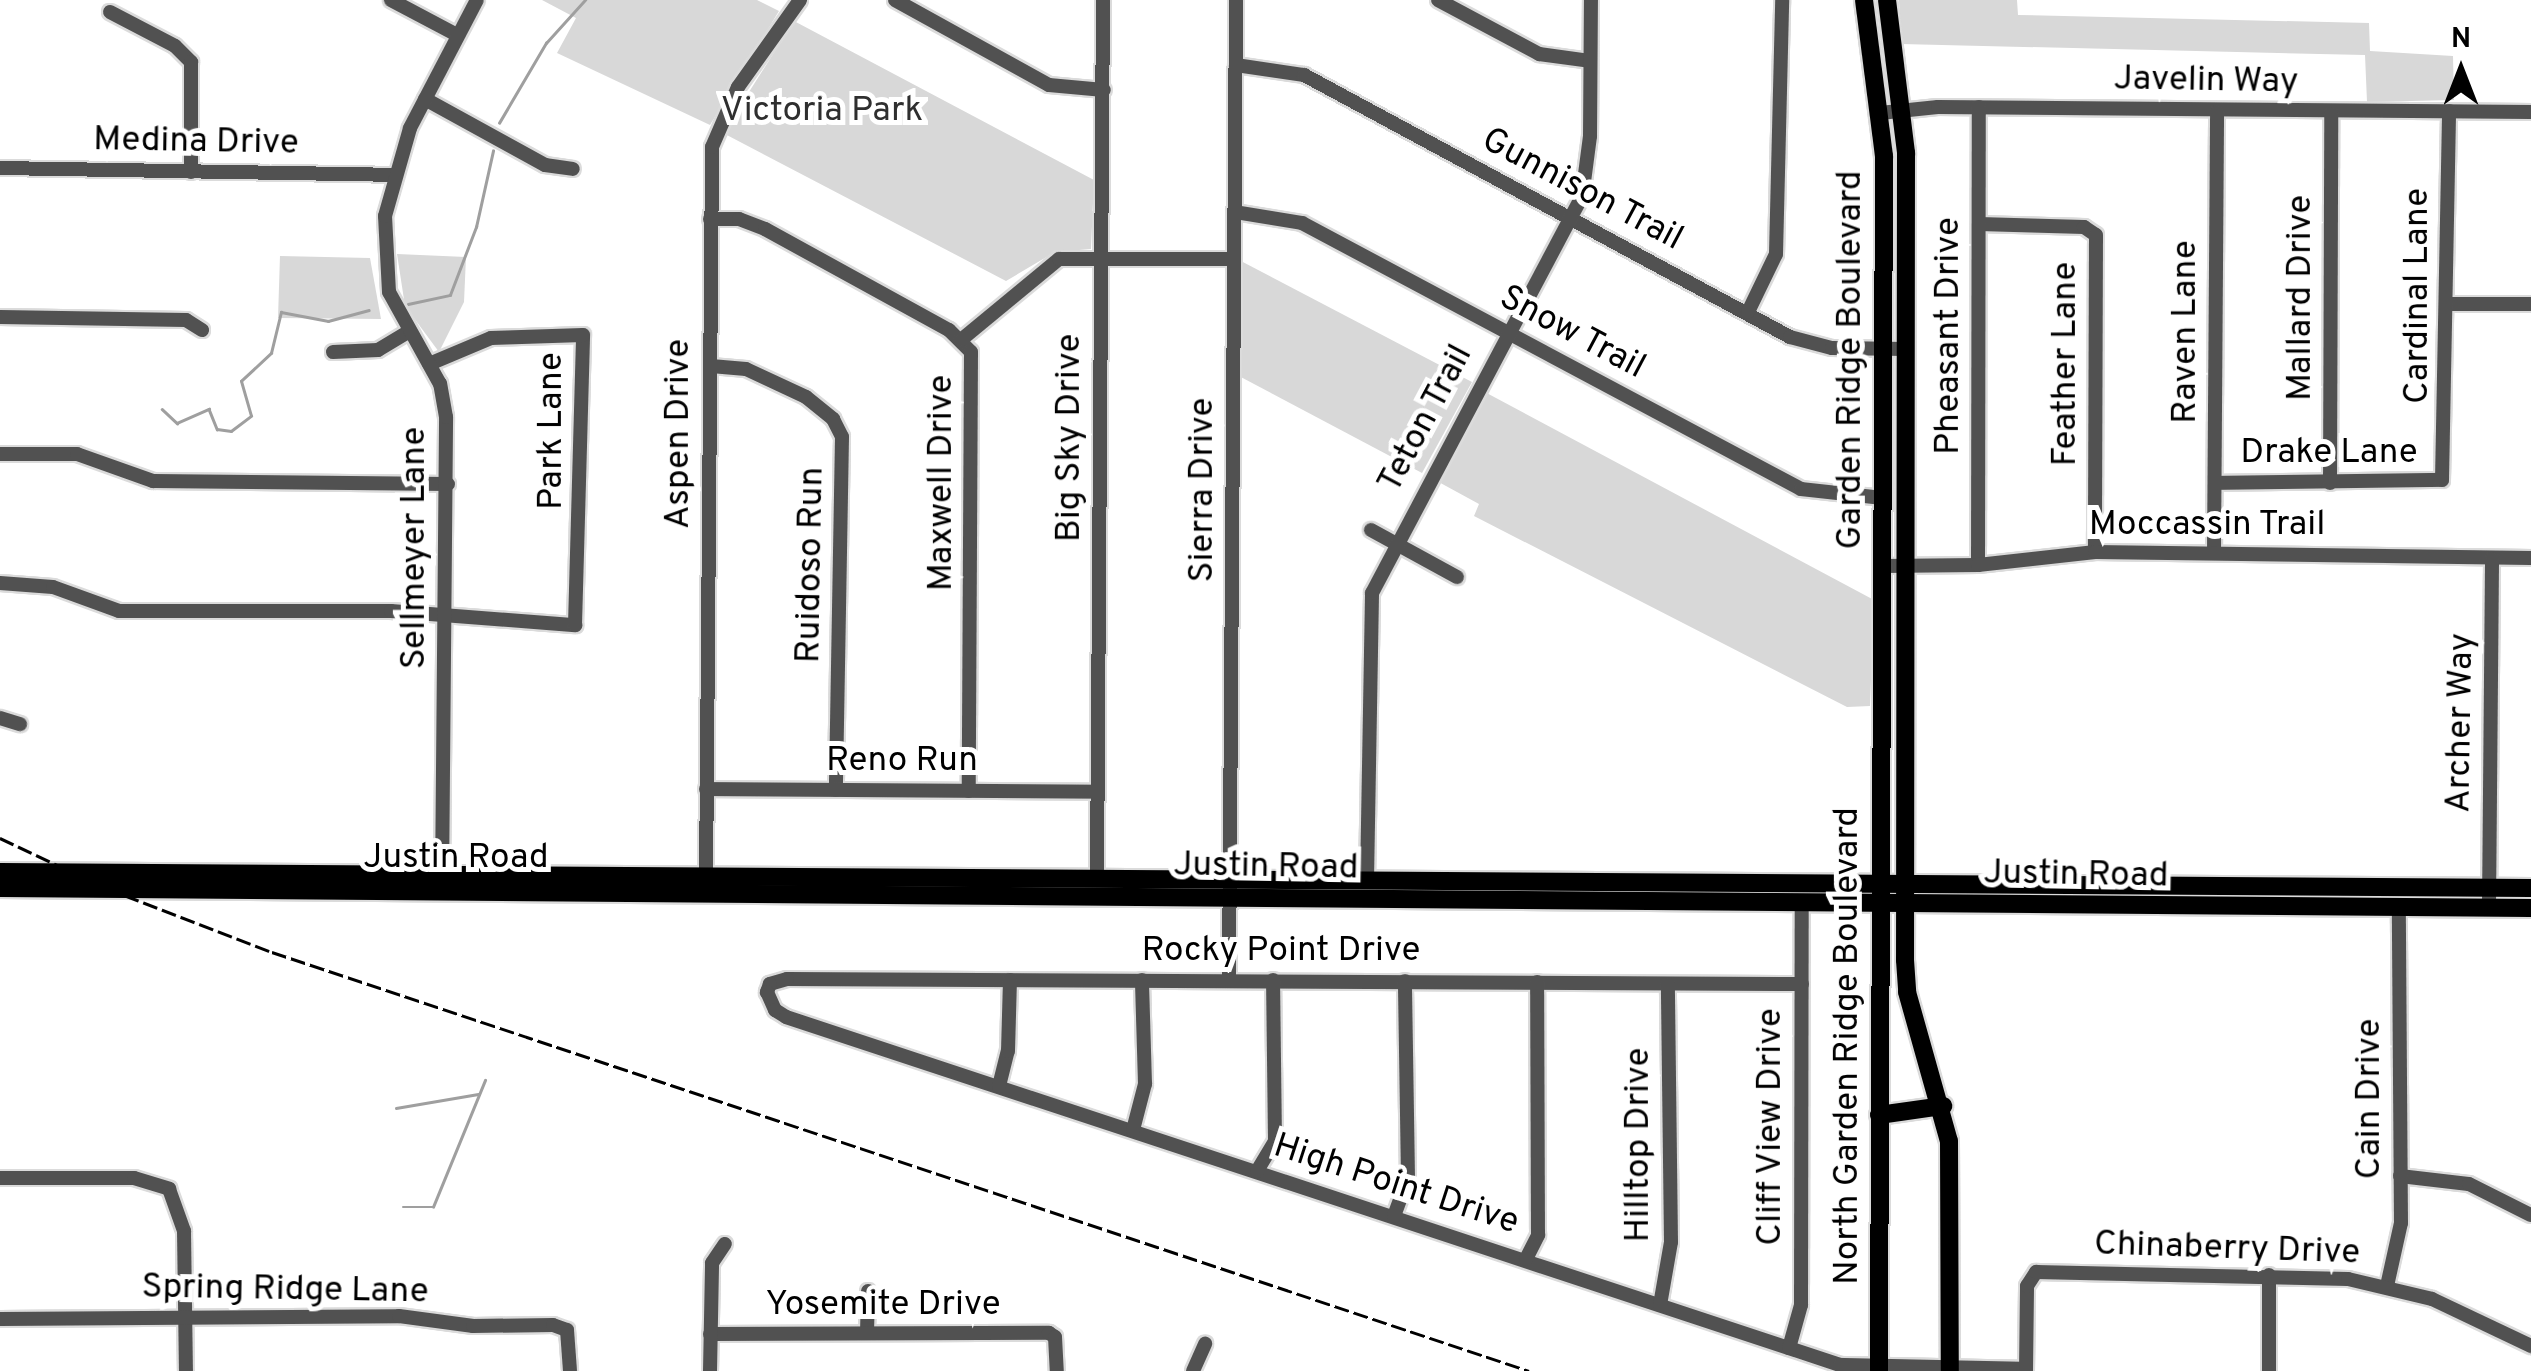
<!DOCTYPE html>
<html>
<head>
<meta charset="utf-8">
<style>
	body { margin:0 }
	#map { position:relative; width:2531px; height:1371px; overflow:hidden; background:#fff; font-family:Overpass,sans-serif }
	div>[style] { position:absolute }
	.green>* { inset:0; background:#d8d8d8 }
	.stream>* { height:2.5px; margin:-1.25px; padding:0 1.25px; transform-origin:1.25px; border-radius:1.25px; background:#9f9f9f }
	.roads { filter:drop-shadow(2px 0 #dbdbdb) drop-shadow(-2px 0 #dbdbdb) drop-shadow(0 2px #dbdbdb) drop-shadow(0 -2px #dbdbdb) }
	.minor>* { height:14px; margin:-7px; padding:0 7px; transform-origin:7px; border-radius:7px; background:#515151 }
	.major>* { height:18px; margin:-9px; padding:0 9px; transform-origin:9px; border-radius:9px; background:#000 }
	.rail>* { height:2.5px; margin-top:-1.25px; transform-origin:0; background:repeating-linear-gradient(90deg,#000 0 15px,transparent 0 20px) }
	span { translate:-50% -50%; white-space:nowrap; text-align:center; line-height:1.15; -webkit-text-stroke:10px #fff; paint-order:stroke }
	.street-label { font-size:35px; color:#000 }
	.park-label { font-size:35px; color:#2f2f2f }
	.north { position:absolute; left:2411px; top:20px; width:100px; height:100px; -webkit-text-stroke:8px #fff; paint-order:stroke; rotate:0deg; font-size:28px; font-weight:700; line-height:40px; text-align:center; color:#000 }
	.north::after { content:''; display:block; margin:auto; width:35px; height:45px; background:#000; clip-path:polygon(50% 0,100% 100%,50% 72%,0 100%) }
</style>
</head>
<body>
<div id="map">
	<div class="green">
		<div style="clip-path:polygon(542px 0,757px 0,779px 11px,710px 125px,557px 53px,576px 18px)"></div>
		<div style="clip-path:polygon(1899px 0,2017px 0,2018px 15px,2369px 23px,2370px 51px,2453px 56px,2454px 100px,2367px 102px,2365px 55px,1901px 44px)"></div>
		<div style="clip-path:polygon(794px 21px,1094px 180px,1091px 249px,1055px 252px,1006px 281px,723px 133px)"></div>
		<div style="clip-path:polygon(397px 254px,466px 257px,464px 302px,439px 352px,405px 306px)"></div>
		<div style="clip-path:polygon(280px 256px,370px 258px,381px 319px,278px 318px)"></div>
		<div style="clip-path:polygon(1239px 260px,1472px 382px,1422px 473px,1237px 375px)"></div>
		<div style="clip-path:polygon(1481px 390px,1874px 600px,1870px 706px,1847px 707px,1474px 516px,1479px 504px,1435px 480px)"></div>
	</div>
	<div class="stream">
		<div style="left:499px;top:123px;width:93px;rotate:-59.6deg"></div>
		<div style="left:546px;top:43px;width:58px;rotate:-47.8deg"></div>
		<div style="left:408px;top:304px;width:43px;rotate:-12.1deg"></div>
		<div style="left:450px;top:295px;width:73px;rotate:-69.1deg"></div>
		<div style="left:476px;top:227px;width:78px;rotate:-77.4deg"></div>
		<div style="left:162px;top:409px;width:21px;rotate:43deg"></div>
		<div style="left:177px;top:423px;width:35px;rotate:-24deg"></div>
		<div style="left:209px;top:409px;width:22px;rotate:68deg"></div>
		<div style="left:217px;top:429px;width:14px;rotate:8deg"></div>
		<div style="left:231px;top:431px;width:25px;rotate:-37deg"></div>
		<div style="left:251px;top:416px;width:36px;rotate:-106deg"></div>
		<div style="left:241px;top:381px;width:41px;rotate:-43deg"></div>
		<div style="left:271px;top:353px;width:42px;rotate:-76.3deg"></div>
		<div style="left:281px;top:312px;width:48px;rotate:10.8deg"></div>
		<div style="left:328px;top:321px;width:42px;rotate:-15deg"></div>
		<div style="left:396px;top:1108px;width:83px;rotate:-9.7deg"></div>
		<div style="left:403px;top:1207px;width:30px"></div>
		<div style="left:433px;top:1207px;width:137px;rotate:-67.7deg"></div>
	</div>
	<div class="roads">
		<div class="minor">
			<div style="left:391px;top:0;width:75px;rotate:27.9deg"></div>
			<div style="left:895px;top:0;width:176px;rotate:28.9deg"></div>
			<div style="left:1049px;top:85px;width:55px;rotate:5.2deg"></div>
			<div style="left:1438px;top:0;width:115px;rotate:28.1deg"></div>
			<div style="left:1539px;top:54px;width:51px;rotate:7.8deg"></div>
			<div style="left:110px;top:12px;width:73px;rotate:27.6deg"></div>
			<div style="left:175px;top:46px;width:23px;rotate:45deg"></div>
			<div style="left:191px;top:62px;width:110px;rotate:90deg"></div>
			<div style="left:1236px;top:65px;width:69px;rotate:8.4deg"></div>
			<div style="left:1304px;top:75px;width:552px;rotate:28.33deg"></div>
			<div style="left:1790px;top:337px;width:43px;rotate:14.7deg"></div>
			<div style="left:1832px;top:348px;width:74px;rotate:0.8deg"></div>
			<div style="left:425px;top:99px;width:137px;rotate:28.8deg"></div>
			<div style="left:545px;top:165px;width:28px;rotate:8deg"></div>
			<div style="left:1880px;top:113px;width:58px;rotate:-5.9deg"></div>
			<div style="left:1938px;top:107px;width:593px;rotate:0.48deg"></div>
			<div style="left:0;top:168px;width:392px;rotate:1deg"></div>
			<div style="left:1235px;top:212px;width:68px;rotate:9.3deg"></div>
			<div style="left:1302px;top:223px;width:565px;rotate:28.06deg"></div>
			<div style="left:1801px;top:489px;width:82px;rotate:6.3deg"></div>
			<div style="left:710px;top:219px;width:29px"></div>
			<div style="left:739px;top:219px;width:28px;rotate:21deg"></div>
			<div style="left:765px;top:229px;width:210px;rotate:28.8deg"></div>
			<div style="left:949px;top:330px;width:31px;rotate:45deg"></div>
			<div style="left:971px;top:352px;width:439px;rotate:90.3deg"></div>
			<div style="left:1979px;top:224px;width:105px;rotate:1.6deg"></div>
			<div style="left:2084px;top:227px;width:14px;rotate:34deg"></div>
			<div style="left:2096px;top:235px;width:317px;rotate:90.2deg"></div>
			<div style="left:2448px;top:304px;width:83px"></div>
			<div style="left:1748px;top:312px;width:64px;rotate:-64.2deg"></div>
			<div style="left:1776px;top:254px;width:254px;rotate:-88.6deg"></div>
			<div style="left:0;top:317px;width:186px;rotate:0.9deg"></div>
			<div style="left:186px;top:320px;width:19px;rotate:32deg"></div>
			<div style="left:961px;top:340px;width:127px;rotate:-39.6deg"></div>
			<div style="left:1059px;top:259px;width:175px"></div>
			<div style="left:333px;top:352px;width:45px;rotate:-2.5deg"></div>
			<div style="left:378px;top:350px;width:33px;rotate:-31deg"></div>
			<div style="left:711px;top:366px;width:35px;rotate:5deg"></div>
			<div style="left:746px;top:369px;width:66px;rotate:25deg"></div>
			<div style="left:806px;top:397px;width:35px;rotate:39deg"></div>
			<div style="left:833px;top:419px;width:20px;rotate:63deg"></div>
			<div style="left:842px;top:437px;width:353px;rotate:91deg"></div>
			<div style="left:0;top:454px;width:77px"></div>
			<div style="left:77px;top:454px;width:81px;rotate:19.6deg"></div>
			<div style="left:153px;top:481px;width:295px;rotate:0.6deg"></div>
			<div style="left:2215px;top:483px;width:227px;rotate:-0.8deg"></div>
			<div style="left:2442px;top:480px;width:369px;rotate:-88.9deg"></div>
			<div style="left:2330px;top:483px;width:369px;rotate:-89.8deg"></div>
			<div style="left:1371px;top:530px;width:98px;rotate:28.7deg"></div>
			<div style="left:2214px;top:553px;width:441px;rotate:-89.6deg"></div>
			<div style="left:1978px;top:565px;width:458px;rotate:-89.9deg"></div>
			<div style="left:1883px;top:566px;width:95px;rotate:-0.6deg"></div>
			<div style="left:1978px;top:565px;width:118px;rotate:-6.3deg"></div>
			<div style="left:2095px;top:552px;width:436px;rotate:0.8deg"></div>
			<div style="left:0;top:583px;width:53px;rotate:4.3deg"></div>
			<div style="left:53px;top:587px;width:70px;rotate:20deg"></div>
			<div style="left:119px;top:611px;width:272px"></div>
			<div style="left:391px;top:611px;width:185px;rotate:4.4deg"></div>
			<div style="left:575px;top:625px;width:290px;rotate:-88.4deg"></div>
			<div style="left:583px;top:335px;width:92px;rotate:178.1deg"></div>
			<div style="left:491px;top:338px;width:67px;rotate:157.2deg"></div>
			<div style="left:0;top:718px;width:21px;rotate:17deg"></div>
			<div style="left:706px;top:789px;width:391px;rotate:0.4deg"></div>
			<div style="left:1097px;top:877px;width:877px;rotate:-89.61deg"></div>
			<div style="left:1367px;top:881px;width:288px;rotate:-89deg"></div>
			<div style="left:1372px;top:593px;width:448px;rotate:-62.1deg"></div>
			<div style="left:1582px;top:197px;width:62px;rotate:-82.5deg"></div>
			<div style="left:1590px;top:136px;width:136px;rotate:-89.6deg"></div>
			<div style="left:442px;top:884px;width:467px;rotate:-89.5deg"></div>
			<div style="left:446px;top:417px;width:34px;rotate:-100deg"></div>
			<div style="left:440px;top:384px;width:105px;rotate:-119deg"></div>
			<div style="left:389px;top:292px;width:76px;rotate:-93deg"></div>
			<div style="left:385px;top:216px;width:91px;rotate:-74.1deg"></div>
			<div style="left:410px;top:128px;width:144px;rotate:-62.4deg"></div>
			<div style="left:706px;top:884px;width:737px;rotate:-89.53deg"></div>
			<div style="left:712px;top:147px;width:65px;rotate:-66.6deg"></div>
			<div style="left:738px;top:87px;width:107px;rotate:-54.5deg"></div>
			<div style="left:2489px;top:907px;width:348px;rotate:-89.5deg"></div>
			<div style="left:1229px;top:980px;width:980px;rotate:-89.59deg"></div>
			<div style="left:1802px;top:984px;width:1015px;rotate:-179.72deg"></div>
			<div style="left:787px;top:979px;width:18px;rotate:164deg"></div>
			<div style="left:770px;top:984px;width:9px;rotate:111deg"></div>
			<div style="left:767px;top:992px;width:20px;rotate:66deg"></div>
			<div style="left:775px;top:1010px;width:13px;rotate:32deg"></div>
			<div style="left:786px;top:1017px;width:1110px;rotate:18.27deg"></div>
			<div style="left:1840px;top:1365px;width:186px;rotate:1.2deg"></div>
			<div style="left:999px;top:1086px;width:36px;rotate:-76deg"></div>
			<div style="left:1008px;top:1051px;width:71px;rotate:-88.4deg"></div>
			<div style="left:1133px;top:1130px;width:48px;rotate:-75.4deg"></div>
			<div style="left:1145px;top:1084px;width:104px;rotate:-91.7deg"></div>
			<div style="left:1257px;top:1171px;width:35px;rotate:-59deg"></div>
			<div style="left:1275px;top:1141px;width:161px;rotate:-90.7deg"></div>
			<div style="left:2400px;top:1176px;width:69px;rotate:6.6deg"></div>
			<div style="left:2469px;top:1184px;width:69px;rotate:26.6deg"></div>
			<div style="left:0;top:1178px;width:134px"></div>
			<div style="left:134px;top:1178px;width:37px;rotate:17deg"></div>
			<div style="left:169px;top:1189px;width:45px;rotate:70.3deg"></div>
			<div style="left:184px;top:1231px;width:140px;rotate:89.2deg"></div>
			<div style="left:1394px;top:1216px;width:40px;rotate:-69.8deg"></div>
			<div style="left:1408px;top:1178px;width:197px;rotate:-90.9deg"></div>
			<div style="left:1526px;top:1259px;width:27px;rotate:-63deg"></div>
			<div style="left:1538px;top:1235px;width:253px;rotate:-90.2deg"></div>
			<div style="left:2269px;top:1275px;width:96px;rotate:90deg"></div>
			<div style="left:2387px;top:1286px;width:65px;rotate:-77.5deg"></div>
			<div style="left:2401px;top:1223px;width:314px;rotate:-90.4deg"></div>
			<div style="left:1660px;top:1305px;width:64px;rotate:-80.1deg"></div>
			<div style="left:1671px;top:1242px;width:258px;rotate:-90.7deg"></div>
			<div style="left:0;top:1319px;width:399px;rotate:-0.4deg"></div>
			<div style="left:399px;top:1316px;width:75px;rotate:7.7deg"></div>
			<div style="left:473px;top:1326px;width:80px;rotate:-0.7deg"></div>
			<div style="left:553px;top:1325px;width:15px;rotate:20deg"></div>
			<div style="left:567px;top:1330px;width:41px;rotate:85.8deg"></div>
			<div style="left:867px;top:1333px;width:42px;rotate:-88.6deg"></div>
			<div style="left:710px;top:1334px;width:339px;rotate:-0.2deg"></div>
			<div style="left:1049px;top:1333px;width:7px;rotate:34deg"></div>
			<div style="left:1055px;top:1337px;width:34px;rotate:87deg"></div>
			<div style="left:1789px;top:1348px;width:45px;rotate:-74.4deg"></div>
			<div style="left:1801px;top:1305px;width:401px;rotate:-89.9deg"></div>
			<div style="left:710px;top:1371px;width:108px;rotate:-88.9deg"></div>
			<div style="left:712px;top:1263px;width:23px;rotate:-56deg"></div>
			<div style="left:1193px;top:1371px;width:30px;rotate:-66deg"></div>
			<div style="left:2026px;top:1371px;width:85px;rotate:-89.3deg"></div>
			<div style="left:2027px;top:1286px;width:17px;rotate:-57deg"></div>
			<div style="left:2036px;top:1272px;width:312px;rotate:1.3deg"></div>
			<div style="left:2348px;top:1279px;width:86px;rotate:13.4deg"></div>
			<div style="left:2432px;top:1299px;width:110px;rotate:25.4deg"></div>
		</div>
		<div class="major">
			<div style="left:1864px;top:0;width:157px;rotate:82.7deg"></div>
			<div style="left:1884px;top:156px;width:1215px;rotate:90.24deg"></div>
			<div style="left:1887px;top:0;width:154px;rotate:82.9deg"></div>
			<div style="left:1906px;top:153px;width:807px;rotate:90.07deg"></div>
			<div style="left:1905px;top:960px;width:32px;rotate:86deg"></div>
			<div style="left:1907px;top:992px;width:155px;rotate:74.3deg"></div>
			<div style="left:1949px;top:1141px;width:230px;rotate:89.8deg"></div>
			<div style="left:0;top:872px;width:2531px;rotate:0.36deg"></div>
			<div style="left:0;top:888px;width:2531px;rotate:0.45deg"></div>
			<div style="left:1879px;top:1115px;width:65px;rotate:-8deg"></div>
		</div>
	</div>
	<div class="rail">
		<div style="left:0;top:838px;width:117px;rotate:25.3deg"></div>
		<div style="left:106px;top:888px;width:178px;rotate:21.1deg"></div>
		<div style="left:272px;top:952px;width:1325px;rotate:18.43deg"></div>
	</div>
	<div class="street-label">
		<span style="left:2206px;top:81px;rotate:1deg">Javelin Way</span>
		<span style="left:196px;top:142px;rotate:1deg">Medina Drive</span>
		<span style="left:1582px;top:190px;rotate:28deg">Gunnison Trail</span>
		<span style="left:2418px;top:296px;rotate:-90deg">Cardinal Lane</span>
		<span style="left:2301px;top:298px;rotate:-90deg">Mallard Drive</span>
		<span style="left:2186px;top:332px;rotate:-90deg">Raven Lane</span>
		<span style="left:1572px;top:333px;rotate:28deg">Snow Trail</span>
		<span style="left:1949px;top:336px;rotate:-90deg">Pheasant Drive</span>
		<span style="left:1851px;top:360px;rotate:-90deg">Garden Ridge Boulevard</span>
		<span style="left:2066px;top:364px;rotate:-90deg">Feather Lane</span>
		<span style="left:1426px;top:419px;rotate:-62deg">Teton Trail</span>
		<span style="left:552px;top:431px;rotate:-90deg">Park Lane</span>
		<span style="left:679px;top:434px;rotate:-90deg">Aspen Drive</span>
		<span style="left:1070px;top:438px;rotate:-90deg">Big Sky Drive</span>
		<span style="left:2329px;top:453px">Drake Lane</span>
		<span style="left:942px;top:483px;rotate:-90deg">Maxwell Drive</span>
		<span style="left:1203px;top:490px;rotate:-90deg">Sierra Drive</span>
		<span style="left:2207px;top:525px">Moccassin Trail</span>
		<span style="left:415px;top:548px;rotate:-90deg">Sellmeyer Lane</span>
		<span style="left:811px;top:565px;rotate:-89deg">Ruidoso Run</span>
		<span style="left:2461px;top:723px;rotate:-89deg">Archer Way</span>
		<span style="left:902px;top:761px">Reno Run</span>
		<span style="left:456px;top:858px">Justin Road</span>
		<span style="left:1266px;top:867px;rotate:1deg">Justin Road</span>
		<span style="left:2076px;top:875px;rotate:1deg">Justin Road</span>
		<span style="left:1281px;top:951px">Rocky Point Drive</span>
		<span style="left:1848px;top:1046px;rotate:-90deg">North Garden Ridge Boulevard</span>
		<span style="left:2370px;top:1099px;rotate:-90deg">Cain Drive</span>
		<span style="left:1771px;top:1127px;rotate:-90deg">Cliff View Drive</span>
		<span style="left:1639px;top:1145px;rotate:-90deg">Hilltop Drive</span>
		<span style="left:1396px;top:1185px;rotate:18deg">High Point Drive</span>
		<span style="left:2227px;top:1249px;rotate:2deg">Chinaberry Drive</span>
		<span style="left:285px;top:1290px;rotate:1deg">Spring Ridge Lane</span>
		<span style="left:883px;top:1305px">Yosemite Drive</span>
	</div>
	<div class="park-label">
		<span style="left:822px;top:111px">Victoria Park</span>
	</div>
	<div class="north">N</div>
</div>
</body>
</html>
